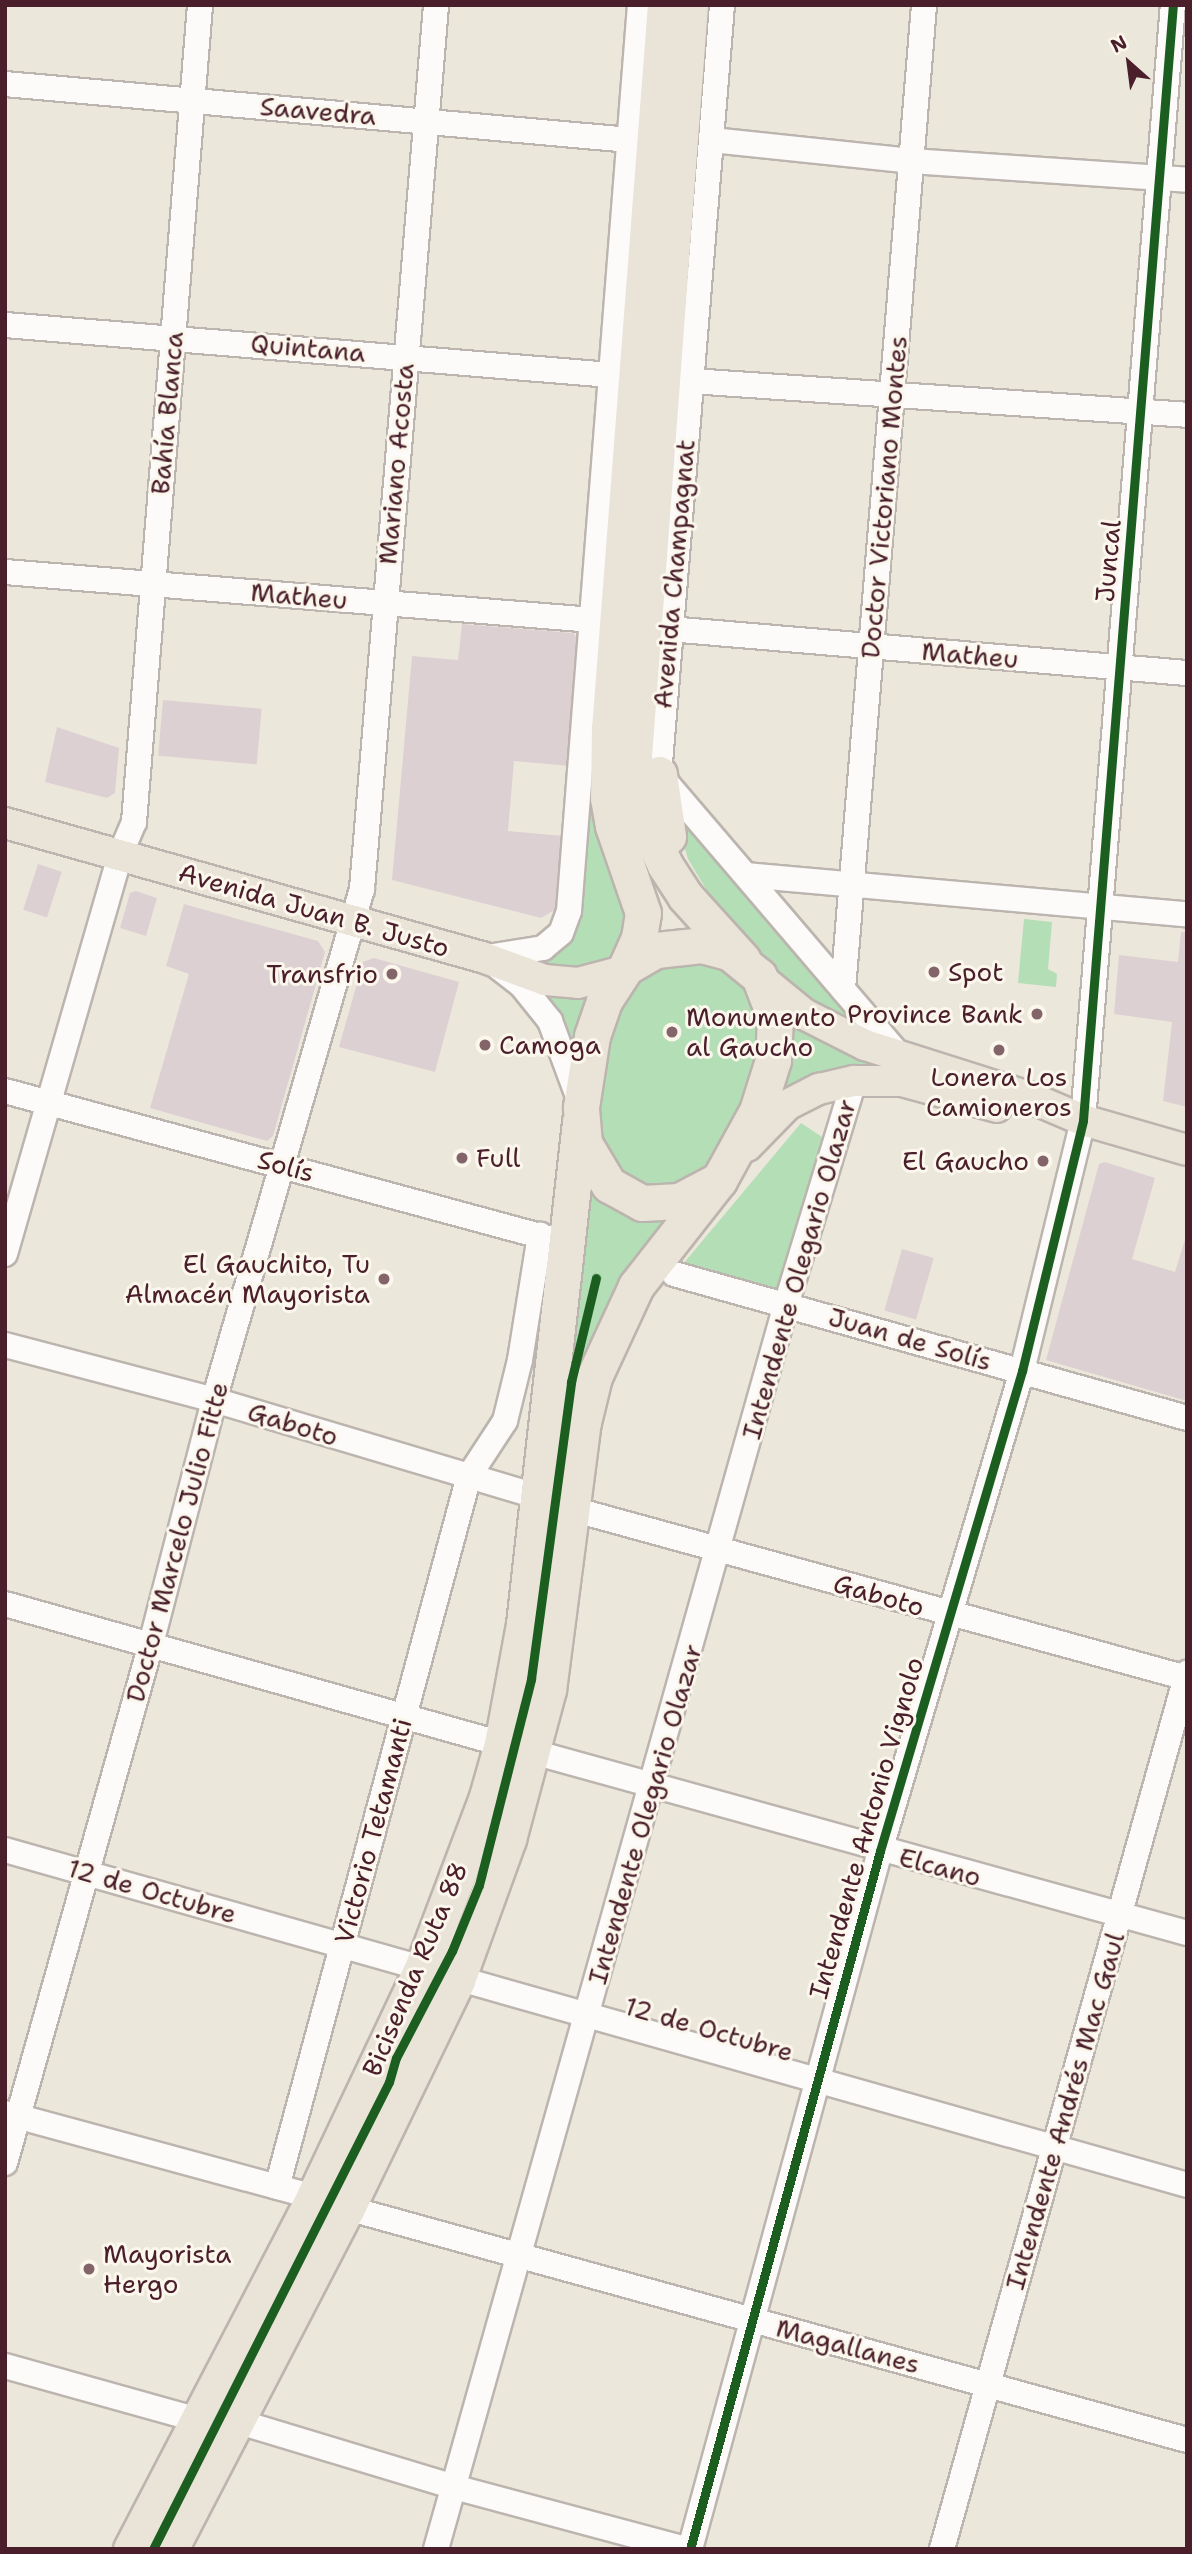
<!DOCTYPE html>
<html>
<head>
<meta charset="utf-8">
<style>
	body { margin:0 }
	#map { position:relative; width:1192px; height:2554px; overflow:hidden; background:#ece7db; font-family:"Shantell Sans",sans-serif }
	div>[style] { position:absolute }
	.industrial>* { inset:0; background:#ddd0d2; transform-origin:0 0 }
	.green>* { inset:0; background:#b3deb6 }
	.roads { filter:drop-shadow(2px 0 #bcb4ae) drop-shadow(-2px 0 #bcb4ae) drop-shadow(0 2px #bcb4ae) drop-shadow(0 -2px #bcb4ae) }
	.minor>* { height:24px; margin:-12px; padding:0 12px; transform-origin:12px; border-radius:12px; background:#fcfbfa }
	.major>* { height:30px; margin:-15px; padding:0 15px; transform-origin:15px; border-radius:15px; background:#eae3d7 }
	.highway>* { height:35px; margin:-17.5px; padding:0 17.5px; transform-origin:17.5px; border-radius:17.5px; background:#eae3d7 }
	.cycleway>* { height:9px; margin:-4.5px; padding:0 4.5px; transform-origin:4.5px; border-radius:4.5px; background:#1b5e20 }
	.dots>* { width:19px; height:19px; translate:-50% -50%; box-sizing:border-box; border:4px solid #fbf7ec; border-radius:50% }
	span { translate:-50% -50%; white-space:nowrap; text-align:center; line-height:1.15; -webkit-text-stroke:6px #fbf7ec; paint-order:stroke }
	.street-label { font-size:26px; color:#4a1f2b }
	.poi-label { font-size:26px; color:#4a1f2b }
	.left { translate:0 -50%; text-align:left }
	.right { translate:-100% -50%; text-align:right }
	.frame { position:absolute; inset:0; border:7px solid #4a1f2b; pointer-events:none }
	.north { position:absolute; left:1094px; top:28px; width:70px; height:70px; -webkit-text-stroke:5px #fbf7ec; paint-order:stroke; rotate:332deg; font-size:19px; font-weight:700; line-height:28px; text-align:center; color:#4a1f2b }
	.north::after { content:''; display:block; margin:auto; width:24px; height:32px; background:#4a1f2b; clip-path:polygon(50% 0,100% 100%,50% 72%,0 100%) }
</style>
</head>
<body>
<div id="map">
	<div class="industrial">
		<div style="clip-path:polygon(462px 624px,573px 633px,580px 642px,569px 766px,514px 761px,508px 831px,563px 836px,556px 909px,541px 918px,392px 880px,412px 656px,458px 660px)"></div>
		<div style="left:163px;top:700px;width:99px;height:56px;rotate:5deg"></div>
		<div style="clip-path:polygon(57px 727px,119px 748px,115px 793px,107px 798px,45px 782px)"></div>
		<div style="left:38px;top:864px;width:25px;height:48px;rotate:18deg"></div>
		<div style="clip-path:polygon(136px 891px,157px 898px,146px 936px,120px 928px,130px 893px)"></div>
		<div style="clip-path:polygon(184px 904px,318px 941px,325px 952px,273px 1136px,267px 1141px,150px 1108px,189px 974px,166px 966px)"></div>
		<div style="clip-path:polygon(1181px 932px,1187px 932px,1187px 1107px,1163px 1101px,1172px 1022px,1114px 1014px,1119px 955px,1178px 962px)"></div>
		<div style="clip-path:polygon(374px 958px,459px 982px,435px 1072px,339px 1047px,363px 962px)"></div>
		<div style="clip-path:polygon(1105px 1162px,1155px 1178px,1132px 1259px,1175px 1272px,1187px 1233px,1187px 1401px,1046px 1360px,1099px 1164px)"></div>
		<div style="left:902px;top:1249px;width:33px;height:64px;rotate:16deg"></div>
	</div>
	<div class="green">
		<div style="clip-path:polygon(589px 760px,634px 902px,617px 957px,589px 972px,528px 962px,547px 957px)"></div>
		<div style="clip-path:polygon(671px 801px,860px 1026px,798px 995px,721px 914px,688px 859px)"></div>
		<div style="clip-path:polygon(1024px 919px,1052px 922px,1048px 969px,1057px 974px,1056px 987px,1018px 983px)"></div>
		<div style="clip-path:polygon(673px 956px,722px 965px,755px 996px,766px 1052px,709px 1171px,647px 1195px,603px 1156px,595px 1098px,620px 988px)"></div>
		<div style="clip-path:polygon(538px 991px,591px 992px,578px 1070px)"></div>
		<div style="clip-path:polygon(790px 1022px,831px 1046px,897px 1067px,781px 1093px)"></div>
		<div style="clip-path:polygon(801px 1123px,822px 1137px,779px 1289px,683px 1264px)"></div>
		<div style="clip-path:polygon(580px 1170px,673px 1215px,629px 1283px,544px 1672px,451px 1953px,447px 1948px,468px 1890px)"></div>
	</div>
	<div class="roads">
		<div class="minor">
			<div style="left:722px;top:5px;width:772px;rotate:94.68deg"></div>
			<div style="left:659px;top:774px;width:370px;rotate:49.5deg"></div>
			<div style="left:5px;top:84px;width:628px;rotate:5.12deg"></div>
			<div style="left:712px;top:140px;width:200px;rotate:6deg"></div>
			<div style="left:911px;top:161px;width:277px;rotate:3.9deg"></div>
			<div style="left:5px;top:325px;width:608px;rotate:4.72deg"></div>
			<div style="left:691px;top:381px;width:497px;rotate:3.9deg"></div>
			<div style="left:5px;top:572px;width:589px;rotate:4.67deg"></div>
			<div style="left:669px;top:629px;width:520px;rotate:4.86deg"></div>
			<div style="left:746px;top:875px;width:443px;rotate:5.1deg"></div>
			<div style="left:487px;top:957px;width:57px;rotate:-9.1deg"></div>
			<div style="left:543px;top:948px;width:23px;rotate:-40deg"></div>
			<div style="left:561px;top:933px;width:23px;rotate:-70deg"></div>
			<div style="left:569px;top:911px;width:909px;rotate:-85.52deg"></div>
			<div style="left:498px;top:967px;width:31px;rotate:38deg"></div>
			<div style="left:522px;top:986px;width:45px;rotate:51.3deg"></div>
			<div style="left:550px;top:1021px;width:83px;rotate:69.6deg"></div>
			<div style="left:843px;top:989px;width:987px;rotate:-85.29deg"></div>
			<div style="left:5px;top:1091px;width:570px;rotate:15.16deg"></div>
			<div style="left:5px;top:1254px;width:415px;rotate:-73.9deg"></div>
			<div style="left:120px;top:855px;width:36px;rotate:-67deg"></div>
			<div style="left:134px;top:822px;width:820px;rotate:-85.38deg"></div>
			<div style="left:674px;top:1274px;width:533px;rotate:15.68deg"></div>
			<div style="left:5px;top:1345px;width:216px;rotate:14.7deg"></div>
			<div style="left:214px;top:1400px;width:339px;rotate:16.6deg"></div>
			<div style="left:572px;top:1509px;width:638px;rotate:15.37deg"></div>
			<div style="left:5px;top:1604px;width:516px;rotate:15.73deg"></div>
			<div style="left:533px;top:1752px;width:679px;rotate:15.47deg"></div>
			<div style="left:5px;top:1850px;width:1229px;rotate:15.82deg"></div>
			<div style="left:5px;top:2113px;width:320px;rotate:15.2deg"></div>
			<div style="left:5px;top:2163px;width:539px;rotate:-74.29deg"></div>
			<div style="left:151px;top:1644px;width:252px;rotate:-75.5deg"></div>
			<div style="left:214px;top:1400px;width:532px;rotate:-73.85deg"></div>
			<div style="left:362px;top:889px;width:887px;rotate:-85.21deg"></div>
			<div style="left:277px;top:2187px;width:736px;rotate:-74.89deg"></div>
			<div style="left:469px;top:1476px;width:66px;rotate:-56.8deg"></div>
			<div style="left:505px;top:1421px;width:63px;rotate:-76.2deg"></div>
			<div style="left:520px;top:1360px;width:127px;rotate:-80.9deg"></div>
			<div style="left:347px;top:2208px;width:871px;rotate:15.44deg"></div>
			<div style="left:5px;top:2366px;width:200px;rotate:15.6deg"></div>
			<div style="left:236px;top:2421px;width:228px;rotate:16.8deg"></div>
			<div style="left:454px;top:2487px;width:240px;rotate:15deg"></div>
			<div style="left:436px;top:2549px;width:1292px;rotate:-74.29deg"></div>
			<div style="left:786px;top:1305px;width:234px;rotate:-73.1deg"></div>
			<div style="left:690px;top:2549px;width:723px;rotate:-74.77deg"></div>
			<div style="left:880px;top:1851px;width:501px;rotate:-73.52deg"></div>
			<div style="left:1022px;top:1371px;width:258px;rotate:-76.3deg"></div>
			<div style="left:1083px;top:1120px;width:1119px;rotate:-85.39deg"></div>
			<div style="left:942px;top:2549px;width:910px;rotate:-74.37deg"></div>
		</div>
		<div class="major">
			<div style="left:5px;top:823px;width:495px;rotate:15.7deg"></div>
			<div style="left:482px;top:957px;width:67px;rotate:20.1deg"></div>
			<div style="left:545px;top:980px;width:33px;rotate:5deg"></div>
			<div style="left:578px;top:983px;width:47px;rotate:-14.9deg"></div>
			<div style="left:759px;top:977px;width:58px;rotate:39.4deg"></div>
			<div style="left:804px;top:1014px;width:68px;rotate:26.9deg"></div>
			<div style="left:865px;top:1045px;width:172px;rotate:17.6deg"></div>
			<div style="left:1029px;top:1097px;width:59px;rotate:23.1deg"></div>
			<div style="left:1083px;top:1120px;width:108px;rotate:16.1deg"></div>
			<div style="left:747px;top:1146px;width:57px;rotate:-45.7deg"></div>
			<div style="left:787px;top:1105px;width:36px;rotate:-27deg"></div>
			<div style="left:819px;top:1089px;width:36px;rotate:-13deg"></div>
			<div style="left:854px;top:1081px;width:48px"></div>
			<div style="left:902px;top:1081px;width:98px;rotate:15.3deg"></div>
		</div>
		<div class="highway">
			<div style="left:690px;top:5px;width:767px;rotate:94.26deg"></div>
			<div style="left:633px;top:770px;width:43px;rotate:80.5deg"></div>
			<div style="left:640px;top:812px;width:59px;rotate:64.7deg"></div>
			<div style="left:665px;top:865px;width:37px;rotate:57deg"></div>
			<div style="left:685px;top:896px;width:86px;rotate:47.8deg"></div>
			<div style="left:659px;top:774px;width:63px;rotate:81.7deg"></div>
			<div style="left:702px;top:945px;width:28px;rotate:15deg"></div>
			<div style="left:729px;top:952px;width:38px;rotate:39deg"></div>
			<div style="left:759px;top:976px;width:45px;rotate:69.1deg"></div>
			<div style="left:775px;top:1018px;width:42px;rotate:92.7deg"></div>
			<div style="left:773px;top:1060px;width:53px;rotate:107.4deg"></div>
			<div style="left:757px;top:1111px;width:79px;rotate:118.8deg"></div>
			<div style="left:719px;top:1180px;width:45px;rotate:152.3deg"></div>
			<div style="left:679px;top:1201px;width:37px;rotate:177deg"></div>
			<div style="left:642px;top:1203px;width:38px;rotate:-151deg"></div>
			<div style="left:609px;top:1185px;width:49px;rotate:-120.8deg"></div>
			<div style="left:584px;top:1143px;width:36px;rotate:-95deg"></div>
			<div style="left:581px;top:1107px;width:72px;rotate:-81.2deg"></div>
			<div style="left:592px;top:1036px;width:37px;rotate:-71deg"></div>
			<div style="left:604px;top:1001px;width:40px;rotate:-57.1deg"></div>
			<div style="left:626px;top:967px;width:34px;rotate:-30deg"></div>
			<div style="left:656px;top:950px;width:46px;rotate:-6.2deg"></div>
			<div style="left:626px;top:967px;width:32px;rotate:-66deg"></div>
			<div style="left:639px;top:938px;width:25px;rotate:-81deg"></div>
			<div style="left:643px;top:913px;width:92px;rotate:-109deg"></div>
			<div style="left:613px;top:826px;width:28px;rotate:-100deg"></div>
			<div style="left:608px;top:798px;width:69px;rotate:-89.2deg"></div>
			<div style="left:609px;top:729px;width:726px;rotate:-85.58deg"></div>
			<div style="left:131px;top:2549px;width:397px;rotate:-62.5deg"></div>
			<div style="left:314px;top:2197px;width:252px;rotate:-64.7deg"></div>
			<div style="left:422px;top:1969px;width:181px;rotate:-69.3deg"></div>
			<div style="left:486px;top:1800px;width:58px;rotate:-74.1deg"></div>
			<div style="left:502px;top:1744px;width:122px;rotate:-79.6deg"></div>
			<div style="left:524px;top:1624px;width:505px;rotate:-83.63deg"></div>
			<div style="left:170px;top:2549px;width:384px;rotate:-62.6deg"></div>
			<div style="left:347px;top:2208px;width:253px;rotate:-64.2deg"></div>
			<div style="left:457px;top:1980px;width:150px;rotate:-70.1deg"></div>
			<div style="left:508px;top:1839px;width:154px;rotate:-75deg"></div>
			<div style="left:548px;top:1690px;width:270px;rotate:-82.6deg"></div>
			<div style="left:583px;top:1422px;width:46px;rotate:-76.3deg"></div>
			<div style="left:594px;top:1377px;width:100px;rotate:-65.2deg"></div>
			<div style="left:636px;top:1286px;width:135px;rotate:-51.9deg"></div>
		</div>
	</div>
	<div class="cycleway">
		<div style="left:153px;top:2549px;width:523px;rotate:-63.19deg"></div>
		<div style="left:389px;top:2082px;width:25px;rotate:-74deg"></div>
		<div style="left:396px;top:2058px;width:121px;rotate:-62.4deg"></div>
		<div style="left:452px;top:1951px;width:71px;rotate:-67.8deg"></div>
		<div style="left:479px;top:1885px;width:212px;rotate:-75.8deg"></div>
		<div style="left:531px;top:1679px;width:300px;rotate:-82.3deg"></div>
		<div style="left:571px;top:1382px;width:107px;rotate:-76.5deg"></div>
		<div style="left:690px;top:2549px;width:723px;rotate:-74.77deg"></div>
		<div style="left:880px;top:1851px;width:501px;rotate:-73.52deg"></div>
		<div style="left:1022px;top:1371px;width:258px;rotate:-76.3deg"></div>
		<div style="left:1083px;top:1120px;width:1119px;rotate:-85.39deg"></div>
	</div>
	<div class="dots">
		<div style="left:934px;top:972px;background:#836569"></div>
		<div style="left:392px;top:974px;background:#836569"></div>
		<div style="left:1037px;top:1014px;background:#836569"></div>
		<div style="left:672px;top:1032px;background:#836569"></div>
		<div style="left:485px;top:1045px;background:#836569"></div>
		<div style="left:999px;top:1050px;background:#836569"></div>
		<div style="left:462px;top:1158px;background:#836569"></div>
		<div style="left:1043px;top:1161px;background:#836569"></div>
		<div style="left:384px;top:1279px;background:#836569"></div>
		<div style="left:89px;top:2269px;background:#836569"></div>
	</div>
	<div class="street-label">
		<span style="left:318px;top:111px;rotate:5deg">Saavedra</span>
		<span style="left:308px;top:348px;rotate:5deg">Quintana</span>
		<span style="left:167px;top:413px;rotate:-85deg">Bahía Blanca</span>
		<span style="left:396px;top:464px;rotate:-85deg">Mariano Acosta</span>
		<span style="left:884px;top:497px;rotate:-85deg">Doctor Victoriano Montes</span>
		<span style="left:1108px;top:561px;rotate:-85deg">Juncal</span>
		<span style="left:674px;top:574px;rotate:-85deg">Avenida Champagnat</span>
		<span style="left:299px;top:596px;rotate:5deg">Matheu</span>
		<span style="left:970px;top:655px;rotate:5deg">Matheu</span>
		<span style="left:314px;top:910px;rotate:16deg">Avenida Juan B. Justo</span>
		<span style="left:286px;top:1166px;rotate:15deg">Solís</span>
		<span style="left:799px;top:1269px;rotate:-74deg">Intendente Olegario Olazar</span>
		<span style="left:910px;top:1339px;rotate:16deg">Juan de Solís</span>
		<span style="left:293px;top:1424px;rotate:17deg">Gaboto</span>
		<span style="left:177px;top:1542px;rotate:-75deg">Doctor Marcelo Julio Fitte</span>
		<span style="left:879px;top:1595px;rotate:16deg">Gaboto</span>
		<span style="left:645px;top:1814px;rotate:-74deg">Intendente Olegario Olazar</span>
		<span style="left:866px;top:1828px;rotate:-74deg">Intendente Antonio Vignolo</span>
		<span style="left:373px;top:1831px;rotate:-75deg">Victorio Tetamanti</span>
		<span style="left:940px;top:1867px;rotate:15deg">Elcano</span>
		<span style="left:152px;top:1891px;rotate:16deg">12 de Octubre</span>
		<span style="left:415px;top:1969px;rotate:-67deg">Bicisenda Ruta 88</span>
		<span style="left:709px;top:2029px;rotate:16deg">12 de Octubre</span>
		<span style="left:1065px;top:2111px;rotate:-74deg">Intendente Andrés Mac Gaul</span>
		<span style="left:848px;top:2346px;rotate:15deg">Magallanes</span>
	</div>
	<div class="poi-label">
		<span class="left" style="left:948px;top:972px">Spot</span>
		<span class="right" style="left:378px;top:974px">Transfrio</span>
		<span class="right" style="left:1023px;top:1014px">Province Bank</span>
		<span class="left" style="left:686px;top:1032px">Monumento<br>al Gaucho</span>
		<span class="left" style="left:499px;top:1045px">Camoga</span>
		<span style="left:999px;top:1092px">Lonera Los<br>Camioneros</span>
		<span class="left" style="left:476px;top:1158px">Full</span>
		<span class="right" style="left:1029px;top:1161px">El Gaucho</span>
		<span class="right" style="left:370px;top:1279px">El Gauchito, Tu<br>Almacén Mayorista</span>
		<span class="left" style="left:103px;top:2269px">Mayorista<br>Hergo</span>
	</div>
	<div class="frame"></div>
	<div class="north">N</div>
</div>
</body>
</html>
